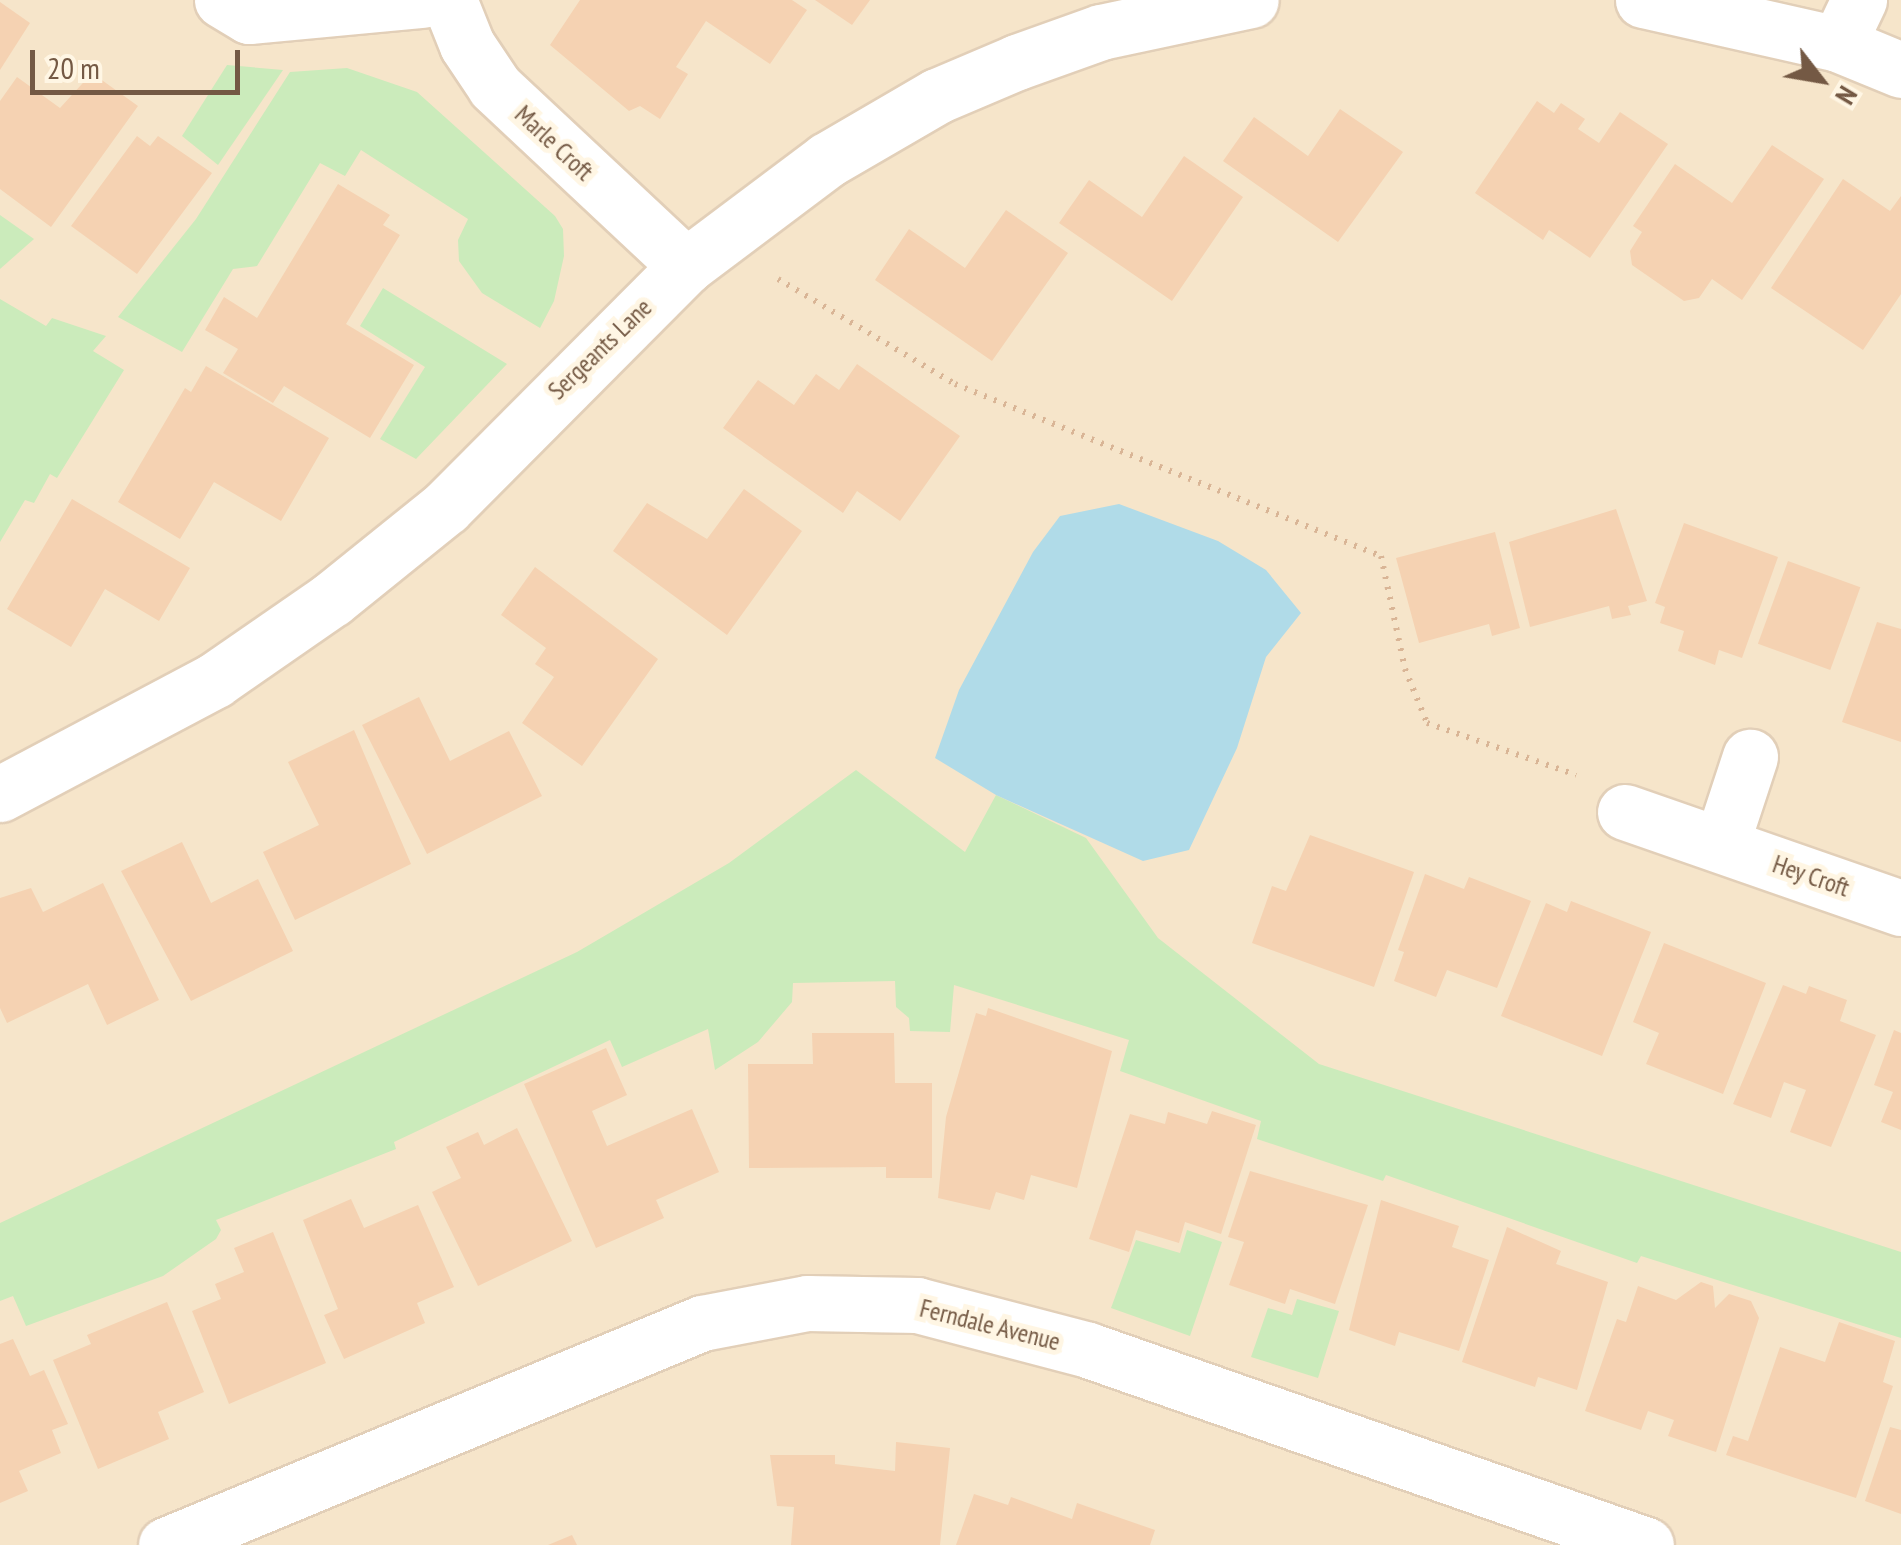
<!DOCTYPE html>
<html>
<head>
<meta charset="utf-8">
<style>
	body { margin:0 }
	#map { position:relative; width:1901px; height:1545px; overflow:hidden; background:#fef3dc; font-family:"PT Sans Narrow",sans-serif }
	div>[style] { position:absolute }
	.residential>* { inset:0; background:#f6e5ca; transform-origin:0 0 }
	.green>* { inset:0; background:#cbebbb }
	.water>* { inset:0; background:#b0dbe8 }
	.building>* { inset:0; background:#f5d2b2; transform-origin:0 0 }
	.path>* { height:6px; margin-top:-3px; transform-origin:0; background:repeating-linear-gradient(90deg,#d9b596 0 2.5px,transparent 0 10.5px) }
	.roads { filter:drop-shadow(2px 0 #e2cfb8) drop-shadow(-2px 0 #e2cfb8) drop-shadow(0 2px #e2cfb8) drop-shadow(0 -2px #e2cfb8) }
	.minor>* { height:55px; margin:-27.5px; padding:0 27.5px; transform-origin:27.5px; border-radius:27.5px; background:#fff }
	span { translate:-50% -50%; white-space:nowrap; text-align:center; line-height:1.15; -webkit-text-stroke:10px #fff6e4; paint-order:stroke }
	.street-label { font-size:25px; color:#745944 }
	.north { position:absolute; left:1771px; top:30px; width:100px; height:100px; -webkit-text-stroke:8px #fff6e4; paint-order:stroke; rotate:121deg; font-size:28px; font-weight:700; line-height:40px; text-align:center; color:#745944 }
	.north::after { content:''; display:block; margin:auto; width:35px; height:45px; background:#745944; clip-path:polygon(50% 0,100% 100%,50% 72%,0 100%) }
	.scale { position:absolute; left:30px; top:50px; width:210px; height:45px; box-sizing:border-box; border:5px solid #745944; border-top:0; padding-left:12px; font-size:30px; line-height:35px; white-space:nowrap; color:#745944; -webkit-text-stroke:8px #fff6e4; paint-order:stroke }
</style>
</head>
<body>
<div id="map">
	<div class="residential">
		<div style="left:0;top:0;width:1901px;height:1545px"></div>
	</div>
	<div class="green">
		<div style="clip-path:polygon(227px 65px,283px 70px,218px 165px,182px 136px)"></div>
		<div style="clip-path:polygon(347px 68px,417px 92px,555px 216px,563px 229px,564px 256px,554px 301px,540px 328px,482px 293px,459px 261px,458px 240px,468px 219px,361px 150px,345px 176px,320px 163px,257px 266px,233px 269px,182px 352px,118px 317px,196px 219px,290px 72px)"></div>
		<div style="clip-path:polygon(0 215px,34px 239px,0 269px)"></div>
		<div style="clip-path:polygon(383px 288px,507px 364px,416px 459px,380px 439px,425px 367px,360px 326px)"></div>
		<div style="clip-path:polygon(0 299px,46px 326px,52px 318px,106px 336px,93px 351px,124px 370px,57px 478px,50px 474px,34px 503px,25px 500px,0 542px)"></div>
		<div style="clip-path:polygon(856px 770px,965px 852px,996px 795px,1086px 838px,1158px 938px,1319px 1064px,1901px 1252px,1901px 1338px,1641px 1256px,1637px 1263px,1386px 1175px,1383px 1181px,1257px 1139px,1261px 1121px,1120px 1071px,1129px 1040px,954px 985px,950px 1032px,910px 1031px,909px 1018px,896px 1007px,895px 981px,793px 983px,792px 1002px,758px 1042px,715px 1070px,708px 1029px,622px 1067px,610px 1040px,394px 1142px,396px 1149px,216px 1220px,221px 1230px,216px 1239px,163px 1276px,26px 1326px,13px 1296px,0 1301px,0 1223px,577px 952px,729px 863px)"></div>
		<div style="clip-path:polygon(1187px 1230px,1222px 1242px,1190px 1336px,1111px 1308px,1136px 1240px,1180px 1253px)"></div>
		<div style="clip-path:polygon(1297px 1299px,1339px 1311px,1318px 1378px,1251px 1357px,1268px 1308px,1292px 1315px)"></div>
	</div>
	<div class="water">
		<div style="clip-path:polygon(1119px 504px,1218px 541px,1266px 570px,1301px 613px,1266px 657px,1237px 748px,1189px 850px,1143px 861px,996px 795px,935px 758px,959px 690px,1033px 552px,1060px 516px)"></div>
	</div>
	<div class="building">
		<div style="clip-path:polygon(580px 0,792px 0,807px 10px,770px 64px,706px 21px,676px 67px,688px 74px,660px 119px,640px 106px,629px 111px,550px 45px)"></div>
		<div style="clip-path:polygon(815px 0,870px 0,852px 25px)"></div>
		<div style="clip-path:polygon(0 2px,30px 23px,0 70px)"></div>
		<div style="clip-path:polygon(92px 73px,138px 106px,51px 227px,0 189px,0 101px,17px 77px,60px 108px)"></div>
		<div style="clip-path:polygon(1537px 101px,1554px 113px,1561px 103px,1585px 119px,1578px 129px,1599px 143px,1620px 112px,1668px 144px,1590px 258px,1549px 230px,1543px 240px,1475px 193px)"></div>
		<div style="clip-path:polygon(1340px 109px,1403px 152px,1338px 242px,1223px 161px,1254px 117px,1308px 156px)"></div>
		<div style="clip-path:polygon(137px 136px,150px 146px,158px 136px,212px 173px,137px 274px,71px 226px)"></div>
		<div style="clip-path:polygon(1772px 145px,1824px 179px,1742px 300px,1712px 279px,1699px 298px,1684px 301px,1632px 265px,1630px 251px,1642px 232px,1633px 226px,1675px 164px,1732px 203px)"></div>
		<div style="clip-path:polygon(1184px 156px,1243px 197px,1172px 301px,1059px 223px,1089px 180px,1142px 217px)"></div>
		<div style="clip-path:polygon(1843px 179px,1890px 211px,1901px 196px,1901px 294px,1863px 350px,1771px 288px)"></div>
		<div style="clip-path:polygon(338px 184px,390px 215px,383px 225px,400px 235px,346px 324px,414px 365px,370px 438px,284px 386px,273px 403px,223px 373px,238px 349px,205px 330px,224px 297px,257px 318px)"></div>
		<div style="clip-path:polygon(1006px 210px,1068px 253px,992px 361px,875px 280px,909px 229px,965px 268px)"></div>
		<div style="clip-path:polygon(857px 364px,960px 436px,900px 521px,857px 491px,843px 513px,723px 428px,758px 380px,794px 405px,816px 374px,839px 390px)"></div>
		<div style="clip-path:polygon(206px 366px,329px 438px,281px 521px,214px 482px,180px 539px,118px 502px,185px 388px,191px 392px)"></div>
		<div style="clip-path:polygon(744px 489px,802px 531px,727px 635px,613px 551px,647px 503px,707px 539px)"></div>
		<div style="clip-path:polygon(72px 499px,190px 568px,159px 621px,105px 589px,71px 647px,7px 609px)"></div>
		<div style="clip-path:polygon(1616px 509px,1647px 601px,1628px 606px,1631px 615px,1612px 619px,1609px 606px,1530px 627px,1509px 542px)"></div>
		<div style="clip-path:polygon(1684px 523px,1778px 557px,1742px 658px,1719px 650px,1715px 665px,1678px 651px,1684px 631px,1660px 623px,1665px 607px,1655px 603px)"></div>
		<div style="clip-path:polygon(1495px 532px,1520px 628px,1492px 636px,1489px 624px,1419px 643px,1396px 558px)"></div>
		<div style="left:1788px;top:561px;width:77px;height:88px;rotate:20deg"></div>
		<div style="clip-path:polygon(535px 567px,658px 659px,582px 766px,522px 723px,554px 677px,535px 664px,546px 648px,501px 615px)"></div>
		<div style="clip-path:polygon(1877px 622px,1901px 629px,1901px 742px,1842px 722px)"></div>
		<div style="clip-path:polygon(419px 697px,450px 761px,509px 731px,542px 796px,427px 854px,362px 725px)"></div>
		<div style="clip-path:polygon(354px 730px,411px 864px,295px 920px,263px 852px,319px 825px,288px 762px)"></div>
		<div style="clip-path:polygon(1310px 835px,1414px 872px,1374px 987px,1252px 943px,1272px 886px,1286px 891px)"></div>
		<div style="clip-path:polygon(182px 842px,211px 903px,258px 879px,293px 951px,191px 1001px,121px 871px)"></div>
		<div style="clip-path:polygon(1425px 874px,1464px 889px,1469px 877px,1531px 901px,1497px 988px,1447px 970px,1436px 997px,1394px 981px,1404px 952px,1398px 950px)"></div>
		<div style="clip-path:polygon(103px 883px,159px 1000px,107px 1025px,88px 984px,7px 1023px,0 1008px,0 898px,31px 888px,43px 912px)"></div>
		<div style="clip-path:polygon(1571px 901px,1651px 932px,1602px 1056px,1501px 1016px,1546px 903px,1567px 912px)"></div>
		<div style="clip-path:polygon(1664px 943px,1766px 983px,1723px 1094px,1646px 1064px,1659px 1033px,1633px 1022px)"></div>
		<div style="clip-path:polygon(1783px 985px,1806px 994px,1809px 986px,1847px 1000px,1840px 1021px,1876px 1035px,1831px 1147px,1790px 1132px,1806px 1090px,1784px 1082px,1771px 1118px,1733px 1104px)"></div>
		<div style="clip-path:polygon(988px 1008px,1112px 1051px,1077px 1188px,1031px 1175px,1024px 1200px,996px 1192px,990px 1210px,938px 1198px,946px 1117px,976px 1013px,986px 1016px)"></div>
		<div style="clip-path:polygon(1894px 1030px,1901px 1033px,1901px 1130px,1881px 1122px,1893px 1092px,1874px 1085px)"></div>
		<div style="clip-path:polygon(812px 1033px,894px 1033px,895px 1083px,932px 1083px,932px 1178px,886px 1178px,886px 1167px,749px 1168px,748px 1064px,813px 1064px)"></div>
		<div style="clip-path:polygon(606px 1048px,627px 1095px,592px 1111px,607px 1146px,692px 1109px,719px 1172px,656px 1200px,664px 1218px,596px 1248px,524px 1084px)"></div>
		<div style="clip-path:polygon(1212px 1111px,1256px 1125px,1221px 1234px,1185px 1222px,1179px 1243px,1136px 1230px,1129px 1252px,1089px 1239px,1130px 1114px,1165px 1124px,1168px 1112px,1207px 1124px)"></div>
		<div style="clip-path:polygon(517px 1128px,572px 1241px,478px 1286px,432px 1192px,461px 1178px,446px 1147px,478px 1132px,484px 1145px)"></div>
		<div style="clip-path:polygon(1250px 1171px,1368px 1205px,1335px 1304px,1290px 1289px,1285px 1304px,1229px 1285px,1244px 1242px,1228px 1237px)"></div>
		<div style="clip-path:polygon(351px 1199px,364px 1228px,418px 1205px,454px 1287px,417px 1303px,425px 1323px,344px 1359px,324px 1315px,338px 1309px,303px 1220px)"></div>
		<div style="clip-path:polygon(1381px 1200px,1459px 1226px,1452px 1247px,1489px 1260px,1459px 1351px,1399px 1332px,1395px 1346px,1349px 1330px)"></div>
		<div style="clip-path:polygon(1507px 1227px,1561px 1251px,1556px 1264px,1608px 1282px,1577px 1390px,1538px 1377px,1535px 1387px,1462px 1362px)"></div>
		<div style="clip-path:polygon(273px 1232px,326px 1363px,229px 1404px,192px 1311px,221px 1299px,215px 1284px,244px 1272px,234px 1248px)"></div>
		<div style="clip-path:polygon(1701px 1282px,1713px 1286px,1715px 1308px,1729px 1294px,1751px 1301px,1759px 1318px,1716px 1452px,1668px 1436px,1674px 1420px,1648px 1411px,1641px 1430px,1585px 1411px,1617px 1319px,1626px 1322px,1638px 1286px,1676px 1300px)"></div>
		<div style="clip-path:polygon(167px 1302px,204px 1392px,158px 1412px,169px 1439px,98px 1469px,53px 1360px,91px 1344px,87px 1335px)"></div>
		<div style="clip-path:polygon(1839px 1322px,1895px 1341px,1883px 1382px,1893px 1386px,1856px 1498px,1726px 1455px,1733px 1436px,1748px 1441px,1780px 1347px,1825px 1362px)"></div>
		<div style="clip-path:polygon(13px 1339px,30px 1376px,44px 1370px,68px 1424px,52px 1430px,61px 1453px,19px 1471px,28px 1491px,0 1503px,0 1344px)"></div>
		<div style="clip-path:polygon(1890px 1427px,1901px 1430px,1901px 1514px,1865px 1501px)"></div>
		<div style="clip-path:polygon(896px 1442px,950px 1448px,940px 1545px,791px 1545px,794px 1507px,777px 1506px,770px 1455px,835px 1455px,835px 1464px,895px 1471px)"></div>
		<div style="clip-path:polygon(974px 1494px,1008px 1505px,1011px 1497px,1072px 1519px,1077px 1503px,1155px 1530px,1150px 1545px,956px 1545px)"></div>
		<div style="clip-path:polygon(572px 1535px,577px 1545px,548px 1545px)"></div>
	</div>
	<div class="path">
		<div style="left:778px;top:279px;width:206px;rotate:30.7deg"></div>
		<div style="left:955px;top:384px;width:459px;rotate:22deg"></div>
		<div style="left:1381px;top:556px;width:116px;rotate:78deg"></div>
		<div style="left:1405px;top:669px;width:58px;rotate:67.8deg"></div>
		<div style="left:1427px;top:723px;width:158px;rotate:19.2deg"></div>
	</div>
	<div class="roads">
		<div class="minor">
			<div style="left:222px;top:0;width:31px;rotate:31deg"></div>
			<div style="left:249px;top:16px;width:174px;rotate:-5.3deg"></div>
			<div style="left:449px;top:0;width:48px;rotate:68.2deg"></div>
			<div style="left:467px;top:45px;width:50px;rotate:56.3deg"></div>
			<div style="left:495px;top:87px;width:262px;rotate:43.1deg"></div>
			<div style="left:1643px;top:0;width:200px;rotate:12.7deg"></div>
			<div style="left:1838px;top:44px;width:68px;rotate:22.4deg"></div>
			<div style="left:1838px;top:44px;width:49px;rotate:-64.5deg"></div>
			<div style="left:0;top:794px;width:243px;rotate:-27.9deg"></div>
			<div style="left:215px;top:680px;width:142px;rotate:-34.7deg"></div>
			<div style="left:332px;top:599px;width:146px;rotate:-38.9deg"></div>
			<div style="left:446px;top:507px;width:340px;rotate:-45.1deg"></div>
			<div style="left:686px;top:266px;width:176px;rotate:-36.9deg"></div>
			<div style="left:827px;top:160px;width:127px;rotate:-30.2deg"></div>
			<div style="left:937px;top:96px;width:87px;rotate:-23deg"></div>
			<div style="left:1017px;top:62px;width:89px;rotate:-19.7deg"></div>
			<div style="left:1101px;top:32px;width:153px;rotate:-12deg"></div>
			<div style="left:1625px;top:812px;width:292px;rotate:19.2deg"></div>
			<div style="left:1721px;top:845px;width:93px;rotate:-71.8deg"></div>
			<div style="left:166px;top:1545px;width:580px;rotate:-22.5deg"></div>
			<div style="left:702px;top:1323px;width:107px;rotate:-10.8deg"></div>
			<div style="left:807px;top:1303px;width:110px;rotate:1deg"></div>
			<div style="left:917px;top:1305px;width:177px;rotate:14.7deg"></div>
			<div style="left:1088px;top:1350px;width:591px;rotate:19.26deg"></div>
		</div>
	</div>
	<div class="street-label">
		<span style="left:554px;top:143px;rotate:43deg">Marle Croft</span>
		<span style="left:600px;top:349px;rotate:-44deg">Sergeants Lane</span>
		<span style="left:1811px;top:876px;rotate:19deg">Hey Croft</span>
		<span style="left:990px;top:1325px;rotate:14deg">Ferndale Avenue</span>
	</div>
	<div class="north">N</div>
	<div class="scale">20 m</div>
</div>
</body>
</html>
